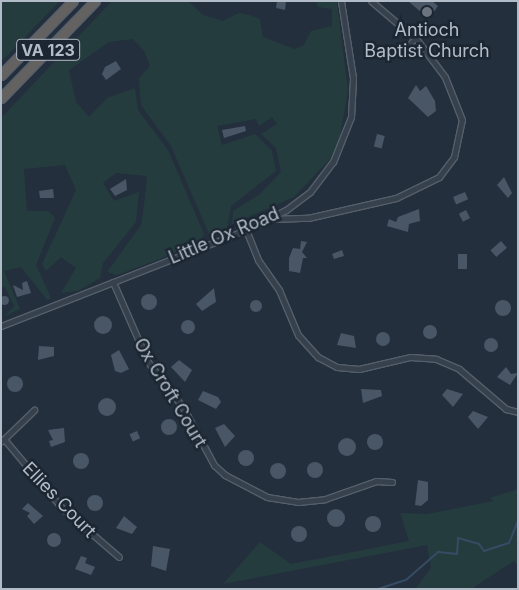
<!DOCTYPE html>
<html>
<head>
<meta charset="utf-8">
<style>
	body { margin:0 }
	#map { position:relative; width:519px; height:590px; overflow:hidden; background:#232f3d; font-family:Inter,sans-serif }
	div>[style] { position:absolute }
	.green>* { inset:0; background:#253c3e }
	.stream>* { height:2px; margin:-1px; padding:0 1px; transform-origin:1px; border-radius:1px; background:#364c64 }
	.building>* { inset:0; background:#495666; transform-origin:0 0 }
	.round { border-radius:50% }
	.roads { filter:drop-shadow(1px 0 #555f6b) drop-shadow(-1px 0 #555f6b) drop-shadow(0 1px #555f6b) drop-shadow(0 -1px #555f6b) }
	.pedestrian>* { height:4px; margin:-2px; padding:0 2px; transform-origin:2px; border-radius:2px; background:#37414d }
	.minor>* { height:5px; margin:-2.5px; padding:0 2.5px; transform-origin:2.5px; border-radius:2.5px; background:#37414d }
	.trunk>* { height:9px; margin:-4.5px; padding:0 4.5px; transform-origin:4.5px; border-radius:4.5px; background:#646260 }
	.dots>* { width:14px; height:14px; translate:-50% -50%; box-sizing:border-box; border:2px solid #1c2632; border-radius:50% }
	span { translate:-50% -50%; white-space:nowrap; text-align:center; line-height:1.15; -webkit-text-stroke:5px #1c2632; paint-order:stroke }
	.shield-label span { padding:1px 4px; background:#1c2632; border:1px solid; border-radius:4px; -webkit-text-stroke-width:0 }
	.shield-label { font-size:16px; color:#b2bcc8; font-weight:700 }
	.poi-label { font-size:18px; color:#b2bcc8 }
	.street-label { font-size:18px; color:#b2bcc8 }
	.frame { position:absolute; inset:0; border:2px solid #b2bcc8; pointer-events:none }
</style>
</head>
<body>
<div id="map">
	<div class="green">
		<div style="clip-path:polygon(1px 1px,60px 1px,1px 62px)"></div>
		<div style="clip-path:polygon(112px 1px,188px 1px,203px 15px,223px 21px,239px 13px,249px 15px,260px 19px,263px 37px,295px 49px,304px 45px,311px 31px,332px 26px,332px 9px,318px 7px,316px 1px,337px 1px,348px 91px,340px 137px,331px 158px,294px 197px,232px 224px,233px 211px,259px 195px,281px 172px,276px 148px,261px 134px,277px 124px,272px 117px,259px 126px,256px 119px,217px 126px,222px 145px,255px 134px,272px 151px,276px 171px,231px 206px,227px 228px,209px 234px,171px 146px,141px 105px,139px 78px,150px 66px,144px 51px,133px 39px,109px 42px,69px 70px,76px 102px,89px 117px,107px 98px,135px 88px,138px 110px,168px 150px,204px 234px,201px 240px,160px 259px,117px 275px,107px 272px,141px 225px,144px 205px,147px 176px,116px 173px,103px 183px,114px 201px,139px 192px,136px 222px,103px 263px,100px 278px,78px 291px,61px 293px,76px 268px,61px 257px,46px 271px,42px 264px,76px 190px,65px 165px,24px 169px,27px 211px,48px 211px,55px 218px,36px 265px,51px 298px,47px 300px,21px 267px,4px 271px,20px 309px,5px 316px,14px 306px,5px 287px,1px 288px,1px 118px)"></div>
		<div style="clip-path:polygon(518px 489px,518px 567px,514px 561px,471px 589px,415px 589px,431px 568px,427px 545px,223px 584px,260px 542px,291px 564px,409px 541px,400px 513px,427px 514px,494px 501px,490px 498px)"></div>
	</div>
	<div class="stream">
		<div style="left:378px;top:589px;width:29px;rotate:-18deg"></div>
		<div style="left:406px;top:580px;width:43px;rotate:-41.2deg"></div>
		<div style="left:438px;top:552px;width:19px;rotate:6deg"></div>
		<div style="left:457px;top:554px;width:16px;rotate:-86deg"></div>
		<div style="left:458px;top:538px;width:22px;rotate:16deg"></div>
		<div style="left:479px;top:544px;width:9px;rotate:54deg"></div>
		<div style="left:484px;top:551px;width:26px;rotate:-18deg"></div>
		<div style="left:509px;top:543px;width:24px;rotate:-68deg"></div>
	</div>
	<div class="building">
		<div style="clip-path:polygon(277px 1px,286px 1px,285px 10px,276px 8px)"></div>
		<div style="clip-path:polygon(408px 1px,432px 1px,438px 6px,429px 19px)"></div>
		<div style="clip-path:polygon(116px 61px,121px 69px,106px 80px,102px 74px,105px 67px)"></div>
		<div style="clip-path:polygon(416px 85px,420px 91px,426px 86px,435px 101px,436px 111px,428px 117px,408px 98px)"></div>
		<div style="clip-path:polygon(245px 126px,246px 131px,224px 138px,222px 130px)"></div>
		<div style="left:377px;top:134px;width:8px;height:13px;rotate:14deg"></div>
		<div style="clip-path:polygon(504px 177px,512px 193px,508px 198px,497px 185px)"></div>
		<div style="clip-path:polygon(126px 179px,127px 190px,115px 196px,110px 189px)"></div>
		<div style="clip-path:polygon(53px 189px,54px 198px,40px 198px,39px 191px)"></div>
		<div style="left:465px;top:192px;width:8px;height:13px;rotate:67deg"></div>
		<div style="clip-path:polygon(419px 209px,420px 221px,409px 224px,408px 232px,387px 226px,389px 219px,396px 222px,398px 217px)"></div>
		<div style="left:466px;top:210px;width:9px;height:8px;rotate:63deg"></div>
		<div style="clip-path:polygon(301px 241px,307px 242px,302px 252px,307px 258px,303px 258px,300px 273px,289px 271px,289px 258px,293px 248px,300px 249px)"></div>
		<div style="left:501px;top:241px;width:9px;height:14px;rotate:49deg"></div>
		<div style="clip-path:polygon(342px 250px,344px 256px,334px 259px,332px 254px)"></div>
		<div style="left:458px;top:254px;width:9px;height:15px"></div>
		<div style="clip-path:polygon(27px 281px,31px 293px,17px 297px,13px 285px,23px 290px,22px 283px)"></div>
		<div style="clip-path:polygon(214px 288px,216px 302px,202px 311px,196px 304px)"></div>
		<div class="round" style="left:141px;top:294px;width:16px;height:16px"></div>
		<div class="round" style="left:-0.5px;top:295.5px;width:9px;height:9px"></div>
		<div class="round" style="left:250px;top:300px;width:12px;height:12px"></div>
		<div class="round" style="left:495px;top:300px;width:16px;height:16px"></div>
		<div class="round" style="left:94px;top:316px;width:18px;height:18px"></div>
		<div class="round" style="left:181px;top:320px;width:14px;height:14px"></div>
		<div class="round" style="left:423px;top:325px;width:14px;height:14px"></div>
		<div class="round" style="left:376px;top:332px;width:14px;height:14px"></div>
		<div style="clip-path:polygon(341px 333px,354px 336px,356px 348px,337px 345px)"></div>
		<div class="round" style="left:484px;top:338px;width:14px;height:14px"></div>
		<div style="clip-path:polygon(39px 346px,54px 347px,54px 356px,38px 360px)"></div>
		<div style="clip-path:polygon(119px 350px,129px 369px,121px 373px,115px 371px,111px 355px)"></div>
		<div style="clip-path:polygon(179px 360px,192px 370px,185px 382px,171px 367px)"></div>
		<div style="clip-path:polygon(506px 367px,511px 374px,518px 373px,510px 385px,497px 377px)"></div>
		<div class="round" style="left:7px;top:376px;width:16px;height:16px"></div>
		<div style="clip-path:polygon(361px 389px,381px 390px,382px 396px,363px 403px)"></div>
		<div style="clip-path:polygon(447px 389px,463px 394px,453px 407px,442px 395px)"></div>
		<div style="clip-path:polygon(203px 391px,218px 397px,221px 402px,216px 409px,198px 400px)"></div>
		<div class="round" style="left:98px;top:398px;width:18px;height:18px"></div>
		<div style="clip-path:polygon(473px 411px,488px 417px,478px 429px,468px 417px)"></div>
		<div class="round" style="left:161px;top:419px;width:16px;height:16px"></div>
		<div style="clip-path:polygon(224px 424px,235px 436px,225px 447px,215px 428px)"></div>
		<div style="clip-path:polygon(64px 428px,65px 442px,51px 447px,49px 441px,53px 440px,48px 430px)"></div>
		<div style="left:137px;top:431px;width:8px;height:8px;rotate:67deg"></div>
		<div class="round" style="left:367px;top:434px;width:16px;height:16px"></div>
		<div class="round" style="left:338px;top:438px;width:18px;height:18px"></div>
		<div class="round" style="left:238px;top:450px;width:16px;height:16px"></div>
		<div class="round" style="left:73px;top:453px;width:16px;height:16px"></div>
		<div class="round" style="left:307px;top:462px;width:16px;height:16px"></div>
		<div class="round" style="left:270px;top:463px;width:16px;height:16px"></div>
		<div style="clip-path:polygon(418px 480px,428px 482px,428px 500px,421px 506px,415px 505px)"></div>
		<div class="round" style="left:87px;top:495px;width:16px;height:16px"></div>
		<div style="clip-path:polygon(28px 503px,43px 516px,34px 524px,27px 516px,30px 513px,22px 509px)"></div>
		<div class="round" style="left:327px;top:509px;width:18px;height:18px"></div>
		<div style="clip-path:polygon(124px 516px,137px 527px,132px 534px,116px 528px)"></div>
		<div class="round" style="left:365px;top:516px;width:16px;height:16px"></div>
		<div class="round" style="left:291px;top:526px;width:16px;height:16px"></div>
		<div class="round" style="left:47px;top:533px;width:14px;height:14px"></div>
		<div style="clip-path:polygon(153px 546px,170px 549px,166px 571px,151px 566px)"></div>
		<div style="clip-path:polygon(81px 556px,87px 558px,85px 563px,95px 567px,91px 575px,75px 569px)"></div>
	</div>
	<div class="roads">
		<div class="pedestrian">
			<div style="left:402px;top:54px;width:21px;rotate:-49deg"></div>
		</div>
		<div class="minor">
			<div style="left:270px;top:219px;width:38px;rotate:-2deg"></div>
			<div style="left:308px;top:218px;width:90px;rotate:-12.8deg"></div>
			<div style="left:396px;top:198px;width:48px;rotate:-26deg"></div>
			<div style="left:439px;top:177px;width:25px;rotate:-53deg"></div>
			<div style="left:454px;top:157px;width:38px;rotate:-78deg"></div>
			<div style="left:462px;top:120px;width:46px;rotate:-111.6deg"></div>
			<div style="left:445px;top:77px;width:46px;rotate:-127.1deg"></div>
			<div style="left:417px;top:40px;width:60px;rotate:-139.7deg"></div>
			<div style="left:246px;top:230px;width:32px;rotate:68deg"></div>
			<div style="left:258px;top:260px;width:37px;rotate:55deg"></div>
			<div style="left:279px;top:290px;width:49px;rotate:67.1deg"></div>
			<div style="left:298px;top:335px;width:30px;rotate:48deg"></div>
			<div style="left:318px;top:357px;width:21px;rotate:28deg"></div>
			<div style="left:337px;top:367px;width:22px;rotate:5deg"></div>
			<div style="left:359px;top:369px;width:52px;rotate:-13.2deg"></div>
			<div style="left:410px;top:357px;width:26px;rotate:4deg"></div>
			<div style="left:436px;top:359px;width:25px;rotate:23deg"></div>
			<div style="left:459px;top:369px;width:62px;rotate:40.4deg"></div>
			<div style="left:506px;top:409px;width:12px;rotate:14deg"></div>
			<div style="left:113px;top:282px;width:87px;rotate:66.4deg"></div>
			<div style="left:148px;top:362px;width:59px;rotate:52.5deg"></div>
			<div style="left:184px;top:409px;width:64px;rotate:61.8deg"></div>
			<div style="left:214px;top:465px;width:15px;rotate:42deg"></div>
			<div style="left:225px;top:475px;width:47px;rotate:27.6deg"></div>
			<div style="left:267px;top:497px;width:31px;rotate:9deg"></div>
			<div style="left:298px;top:502px;width:27px;rotate:-6deg"></div>
			<div style="left:325px;top:499px;width:54px;rotate:-19.4deg"></div>
			<div style="left:376px;top:481px;width:16px;rotate:4deg"></div>
			<div style="left:1px;top:326px;width:263px;rotate:-21.4deg"></div>
			<div style="left:246px;top:230px;width:45px;rotate:-26.6deg"></div>
			<div style="left:286px;top:210px;width:30px;rotate:-37deg"></div>
			<div style="left:310px;top:192px;width:38px;rotate:-53deg"></div>
			<div style="left:333px;top:162px;width:48px;rotate:-68.2deg"></div>
			<div style="left:351px;top:117px;width:39px;rotate:-87deg"></div>
			<div style="left:353px;top:78px;width:78px;rotate:-98.9deg"></div>
			<div style="left:4px;top:439px;width:90px;rotate:50deg"></div>
			<div style="left:62px;top:508px;width:75px;rotate:40.7deg"></div>
			<div style="left:2px;top:441px;width:45px;rotate:-44.1deg"></div>
		</div>
		<div class="trunk">
			<div style="left:1px;top:75px;width:103px;rotate:-45.8deg"></div>
			<div style="left:1px;top:98px;width:135px;rotate:-45.9deg"></div>
		</div>
	</div>
	<div class="dots">
		<div style="left:427px;top:12px;background:#6b7280"></div>
	</div>
	<div class="shield-label">
		<span style="left:48px;top:50px">VA 123</span>
	</div>
	<div class="poi-label">
		<span style="left:427px;top:41px">Antioch<br>Baptist Church</span>
	</div>
	<div class="street-label">
		<span style="left:224px;top:236px;rotate:-23deg">Little Ox Road</span>
		<span style="left:170px;top:393px;rotate:59deg">Ox Croft Court</span>
		<span style="left:59px;top:500px;rotate:46deg">Ellies Court</span>
	</div>
	<div class="frame"></div>
</div>
</body>
</html>
